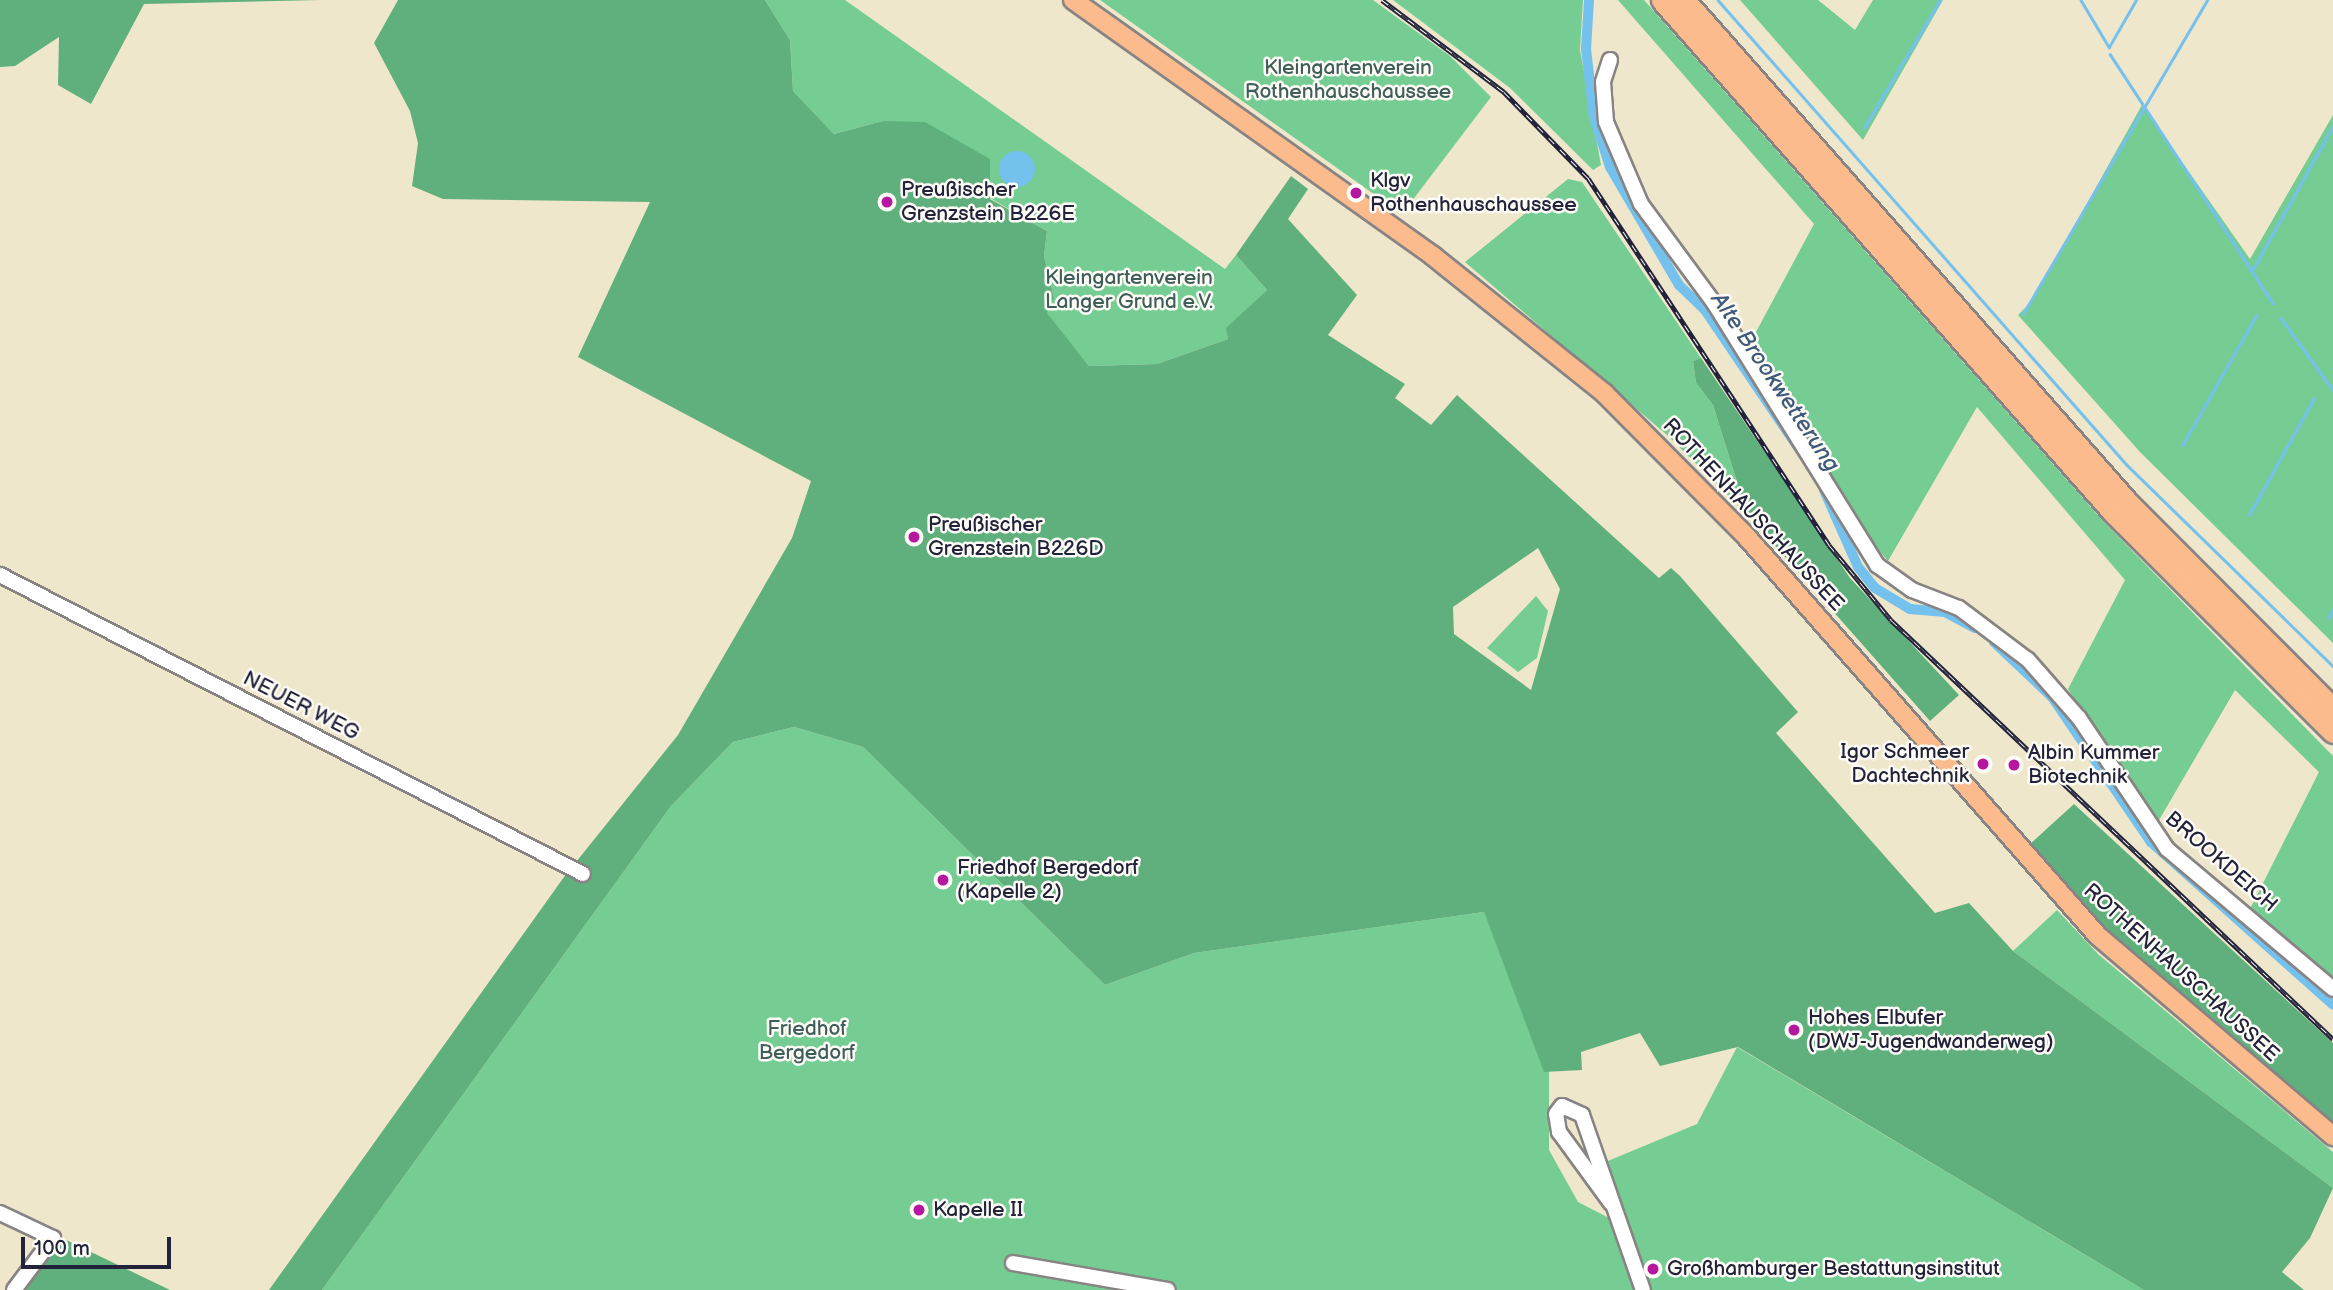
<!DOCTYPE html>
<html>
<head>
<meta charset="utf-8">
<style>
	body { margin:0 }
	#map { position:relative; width:2333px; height:1290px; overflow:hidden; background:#efe7cb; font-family:"Balsamiq Sans",sans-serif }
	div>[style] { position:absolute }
	.green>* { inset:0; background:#75cd93 }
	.forest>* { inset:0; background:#60b07d }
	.water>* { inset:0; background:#75c1ee }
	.round { border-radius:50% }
	.stream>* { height:2.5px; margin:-1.25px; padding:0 1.25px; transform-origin:1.25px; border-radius:1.25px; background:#75c1ee }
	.canal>* { height:10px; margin:-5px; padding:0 5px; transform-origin:5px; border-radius:5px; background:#75c1ee }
	.roads { filter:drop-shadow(2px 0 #888483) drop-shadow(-2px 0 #888483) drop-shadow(0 2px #888483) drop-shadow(0 -2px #888483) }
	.minor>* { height:14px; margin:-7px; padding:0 7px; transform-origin:7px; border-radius:7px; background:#fff }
	.major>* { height:18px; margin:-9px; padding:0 9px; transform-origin:9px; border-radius:9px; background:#fbbb8d }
	.highway>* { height:21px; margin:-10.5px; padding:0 10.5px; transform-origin:10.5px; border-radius:10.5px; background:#fbbb8d }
	.rail>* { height:5px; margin-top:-2.5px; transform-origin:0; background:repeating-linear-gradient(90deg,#fdfcf7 0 8px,#22223b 0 16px); box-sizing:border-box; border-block:2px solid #22223b }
	.dots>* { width:19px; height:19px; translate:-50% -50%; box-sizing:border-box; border:4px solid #fdfcf7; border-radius:50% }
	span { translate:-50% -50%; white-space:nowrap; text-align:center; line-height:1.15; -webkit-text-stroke:5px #fdfcf7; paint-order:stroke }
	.park-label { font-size:21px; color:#3f5e5a }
	.poi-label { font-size:21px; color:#22223b }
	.left { translate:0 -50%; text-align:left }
	.right { translate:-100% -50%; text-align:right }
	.street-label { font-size:21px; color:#22223b }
	.water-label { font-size:23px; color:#3f5a7a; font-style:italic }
	.scale { position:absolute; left:21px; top:1237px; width:150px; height:32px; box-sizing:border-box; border:4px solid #22223b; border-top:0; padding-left:9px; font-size:21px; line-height:24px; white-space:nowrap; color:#22223b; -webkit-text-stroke:5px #fdfcf7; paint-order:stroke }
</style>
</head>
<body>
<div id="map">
	<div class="green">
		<div style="clip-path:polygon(765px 0,845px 0,1225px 269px,1236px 255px,1267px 290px,1227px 328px,1228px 339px,1157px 364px,1089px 366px,1046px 313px,1054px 298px,1044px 256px,1047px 231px,990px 198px,990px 159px,883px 121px,834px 134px,793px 91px,790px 40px)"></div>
		<div style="clip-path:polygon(1100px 0,1373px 0,1450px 56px,1491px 97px,1402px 214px)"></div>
		<div style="clip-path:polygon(1393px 0,1583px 0,1580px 50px,1601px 165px,1593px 170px,1510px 88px)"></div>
		<div style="clip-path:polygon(1618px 0,1644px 0,2104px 522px,2333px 756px,2333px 979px,2250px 909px,2319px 772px,2235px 690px,2155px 827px,2068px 689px,2125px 580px,1977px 407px,1888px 561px,1864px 533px,1749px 345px,1814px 224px)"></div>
		<div style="clip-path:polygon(1740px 0,1818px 0,1855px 30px,1873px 0,1943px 0,1863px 140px)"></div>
		<div style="clip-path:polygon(2142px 105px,2250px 259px,2333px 115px,2333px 643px,2140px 452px,2018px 315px,2033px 300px)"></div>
		<div style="clip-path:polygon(1568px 179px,1582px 182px,1701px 358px,1693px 361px,1696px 383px,1713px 405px,1747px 514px,1667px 435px,1465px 262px)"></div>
		<div style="clip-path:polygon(1536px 596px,1548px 611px,1537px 658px,1518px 672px,1487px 648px)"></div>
		<div style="clip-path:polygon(794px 727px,863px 747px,1105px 985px,1194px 953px,1484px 912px,1549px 1071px,1549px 1150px,1578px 1202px,1613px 1220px,1638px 1290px,322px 1290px,671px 806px,733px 742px)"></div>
		<div style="clip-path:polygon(2057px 910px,2098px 954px,2333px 1152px,2333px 1188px,2013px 951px)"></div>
		<div style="clip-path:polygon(1737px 1047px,2144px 1290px,1648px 1290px,1603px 1163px,1697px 1124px)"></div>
	</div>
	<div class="forest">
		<div style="clip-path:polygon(0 0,321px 0,144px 4px,91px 104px,58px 85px,59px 37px,15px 66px,0 67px)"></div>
		<div style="clip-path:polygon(evenodd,398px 0,765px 0,790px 40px,793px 91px,834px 134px,883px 121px,925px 122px,990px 159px,990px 199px,1047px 231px,1044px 256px,1054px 298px,1047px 313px,1089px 366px,1157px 364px,1228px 339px,1226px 328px,1267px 290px,1236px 255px,1291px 176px,1308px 189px,1288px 219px,1357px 295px,1328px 335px,1405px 384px,1395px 398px,1431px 425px,1457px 395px,1659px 578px,1671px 568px,1680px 576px,1798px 712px,1776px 733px,1935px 913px,1969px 903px,2013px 951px,2333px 1188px,2310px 1238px,2282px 1272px,2304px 1290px,2144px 1290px,1738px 1047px,1660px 1066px,1640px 1033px,1581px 1052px,1582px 1070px,1544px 1072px,1484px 912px,1194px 953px,1105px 985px,863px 747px,794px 727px,733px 742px,671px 806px,322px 1290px,269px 1290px,564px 877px,678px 735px,792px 538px,811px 481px,578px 357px,650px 202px,443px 199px,412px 186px,418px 143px,410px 111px,374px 43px,398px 0,1538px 548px,1560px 589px,1531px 690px,1454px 634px,1453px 607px,1538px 548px)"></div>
		<div style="clip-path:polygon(1701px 358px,1850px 578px,1959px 695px,1930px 721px,1747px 514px,1713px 405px,1696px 383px,1693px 361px)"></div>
		<div style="clip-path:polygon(2074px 804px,2333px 1043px,2333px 1123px,2133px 958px,2076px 902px,2030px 844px)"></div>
		<div style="clip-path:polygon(64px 1239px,170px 1290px,20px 1290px,54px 1242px)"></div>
	</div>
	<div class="water">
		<div class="round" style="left:999px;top:151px;width:36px;height:36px"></div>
	</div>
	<div class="stream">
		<div style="left:1718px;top:0;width:618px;rotate:48.67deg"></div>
		<div style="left:2126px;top:464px;width:289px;rotate:44.3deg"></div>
		<div style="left:2081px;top:0;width:55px;rotate:59.2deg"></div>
		<div style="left:2109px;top:47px;width:54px;rotate:-60.1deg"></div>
		<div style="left:2110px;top:54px;width:298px;rotate:56.8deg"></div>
		<div style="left:1864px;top:128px;width:149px;rotate:-59.3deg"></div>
		<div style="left:2252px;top:271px;width:166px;rotate:-60.8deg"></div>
		<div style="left:2023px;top:314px;width:364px;rotate:-59.6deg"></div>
		<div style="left:2281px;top:318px;width:89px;rotate:54.2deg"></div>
		<div style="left:2182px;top:446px;width:150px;rotate:-60.4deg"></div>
		<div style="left:2249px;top:515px;width:134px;rotate:-60.9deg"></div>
		<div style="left:2328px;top:618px;width:10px;rotate:-61deg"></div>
	</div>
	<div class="canal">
		<div style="left:1589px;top:0;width:49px;rotate:93.5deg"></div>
		<div style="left:1586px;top:49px;width:68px;rotate:83.3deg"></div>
		<div style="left:1594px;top:117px;width:52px;rotate:72.3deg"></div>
		<div style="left:1610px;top:167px;width:137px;rotate:59.7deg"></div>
		<div style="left:1679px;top:285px;width:36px;rotate:44deg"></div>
		<div style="left:1705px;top:310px;width:175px;rotate:55.9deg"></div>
		<div style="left:1824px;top:490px;width:84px;rotate:66.2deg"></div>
		<div style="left:1858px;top:567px;width:27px;rotate:51deg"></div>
		<div style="left:1875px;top:588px;width:41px;rotate:31deg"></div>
		<div style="left:1910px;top:609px;width:35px;rotate:5deg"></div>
		<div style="left:1945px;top:612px;width:34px;rotate:28deg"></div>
		<div style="left:1994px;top:642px;width:80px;rotate:43.5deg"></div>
		<div style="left:2052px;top:697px;width:176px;rotate:55.7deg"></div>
		<div style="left:2151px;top:842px;width:244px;rotate:41.8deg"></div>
	</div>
	<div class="roads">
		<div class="minor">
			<div style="left:1610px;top:60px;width:23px;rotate:108deg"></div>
			<div style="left:1603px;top:82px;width:40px;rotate:85.7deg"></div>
			<div style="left:1606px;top:122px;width:89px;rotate:66.9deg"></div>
			<div style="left:1641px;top:204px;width:123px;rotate:53.6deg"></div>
			<div style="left:1714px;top:303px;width:309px;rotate:58.1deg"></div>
			<div style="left:1877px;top:565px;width:43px;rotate:35.5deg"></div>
			<div style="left:1912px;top:590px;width:50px;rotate:21deg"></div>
			<div style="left:1959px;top:608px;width:86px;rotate:37deg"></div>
			<div style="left:2028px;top:660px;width:77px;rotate:48.7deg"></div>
			<div style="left:2079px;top:718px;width:158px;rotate:56.1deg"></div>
			<div style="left:2167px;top:849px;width:217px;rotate:40.1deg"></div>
			<div style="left:0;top:575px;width:655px;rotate:27.15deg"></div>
			<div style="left:1611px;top:1203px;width:88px;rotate:-126.2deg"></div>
			<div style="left:1559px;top:1132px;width:18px;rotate:-99deg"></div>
			<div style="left:1556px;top:1114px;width:10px;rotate:-53deg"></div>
			<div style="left:1562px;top:1106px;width:22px;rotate:24deg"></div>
			<div style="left:1582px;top:1115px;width:185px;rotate:70.8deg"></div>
			<div style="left:0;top:1213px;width:59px;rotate:25.3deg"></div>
			<div style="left:53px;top:1238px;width:65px;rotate:126.9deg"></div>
			<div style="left:1013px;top:1263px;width:157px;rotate:9.9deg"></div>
		</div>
		<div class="major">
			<div style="left:1073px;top:0;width:442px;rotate:35.4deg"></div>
			<div style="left:1433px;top:256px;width:219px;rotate:38.7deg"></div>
			<div style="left:1604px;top:393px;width:200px;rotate:45.2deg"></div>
			<div style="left:1745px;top:535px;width:534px;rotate:48.64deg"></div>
			<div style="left:2098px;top:936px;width:309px;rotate:40.4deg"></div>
		</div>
		<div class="highway">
			<div style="left:1662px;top:0;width:682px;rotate:48.62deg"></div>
			<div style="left:2113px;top:512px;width:311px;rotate:45deg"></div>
			<div style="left:1684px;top:0;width:670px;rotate:48.57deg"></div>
			<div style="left:2127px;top:502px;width:292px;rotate:45.1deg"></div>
		</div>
	</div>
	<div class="rail">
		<div style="left:1382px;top:0;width:153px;rotate:37deg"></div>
		<div style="left:1504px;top:92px;width:120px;rotate:45.7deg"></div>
		<div style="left:1588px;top:178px;width:439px;rotate:56.7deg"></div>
		<div style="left:1829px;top:545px;width:97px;rotate:50.4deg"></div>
		<div style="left:1891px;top:620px;width:609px;rotate:43.47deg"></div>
	</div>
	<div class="dots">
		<div style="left:1356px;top:193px;background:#b5179e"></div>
		<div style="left:887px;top:202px;background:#b5179e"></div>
		<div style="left:914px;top:537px;background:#b5179e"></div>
		<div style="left:1983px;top:764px;background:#b5179e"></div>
		<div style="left:2014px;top:765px;background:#b5179e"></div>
		<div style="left:943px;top:880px;background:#b5179e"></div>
		<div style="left:1794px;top:1030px;background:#b5179e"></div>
		<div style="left:919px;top:1210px;background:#b5179e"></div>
		<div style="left:1653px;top:1269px;background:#b5179e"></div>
	</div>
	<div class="park-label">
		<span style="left:1348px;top:80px">Kleingartenverein<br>Rothenhauschaussee</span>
		<span style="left:1129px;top:290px">Kleingartenverein<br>Langer Grund e.V.</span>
		<span style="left:807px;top:1041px">Friedhof<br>Bergedorf</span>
	</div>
	<div class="poi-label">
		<span class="left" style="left:1370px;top:193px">Klgv<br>Rothenhauschaussee</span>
		<span class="left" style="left:901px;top:202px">Preußischer<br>Grenzstein B226E</span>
		<span class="left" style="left:928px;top:537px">Preußischer<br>Grenzstein B226D</span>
		<span class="right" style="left:1969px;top:764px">Igor Schmeer<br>Dachtechnik</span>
		<span class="left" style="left:2028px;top:765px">Albin Kummer<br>Biotechnik</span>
		<span class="left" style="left:957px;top:880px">Friedhof Bergedorf<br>(Kapelle 2)</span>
		<span class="left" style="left:1808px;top:1030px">Hohes Elbufer<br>(DWJ-Jugendwanderweg)</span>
		<span class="left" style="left:933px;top:1210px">Kapelle II</span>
		<span class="left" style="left:1667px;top:1269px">Großhamburger Bestattungsinstitut</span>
	</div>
	<div class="street-label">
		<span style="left:1753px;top:515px;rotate:47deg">ROTHENHAUSCHAUSSEE</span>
		<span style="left:301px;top:706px;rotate:27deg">NEUER WEG</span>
		<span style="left:2221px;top:862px;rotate:41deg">BROOKDEICH</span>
		<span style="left:2181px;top:973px;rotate:42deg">ROTHENHAUSCHAUSSEE</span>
	</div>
	<div class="water-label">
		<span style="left:1775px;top:382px;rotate:56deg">Alte Brookwetterung</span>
	</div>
	<div class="scale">100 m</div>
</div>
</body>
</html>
